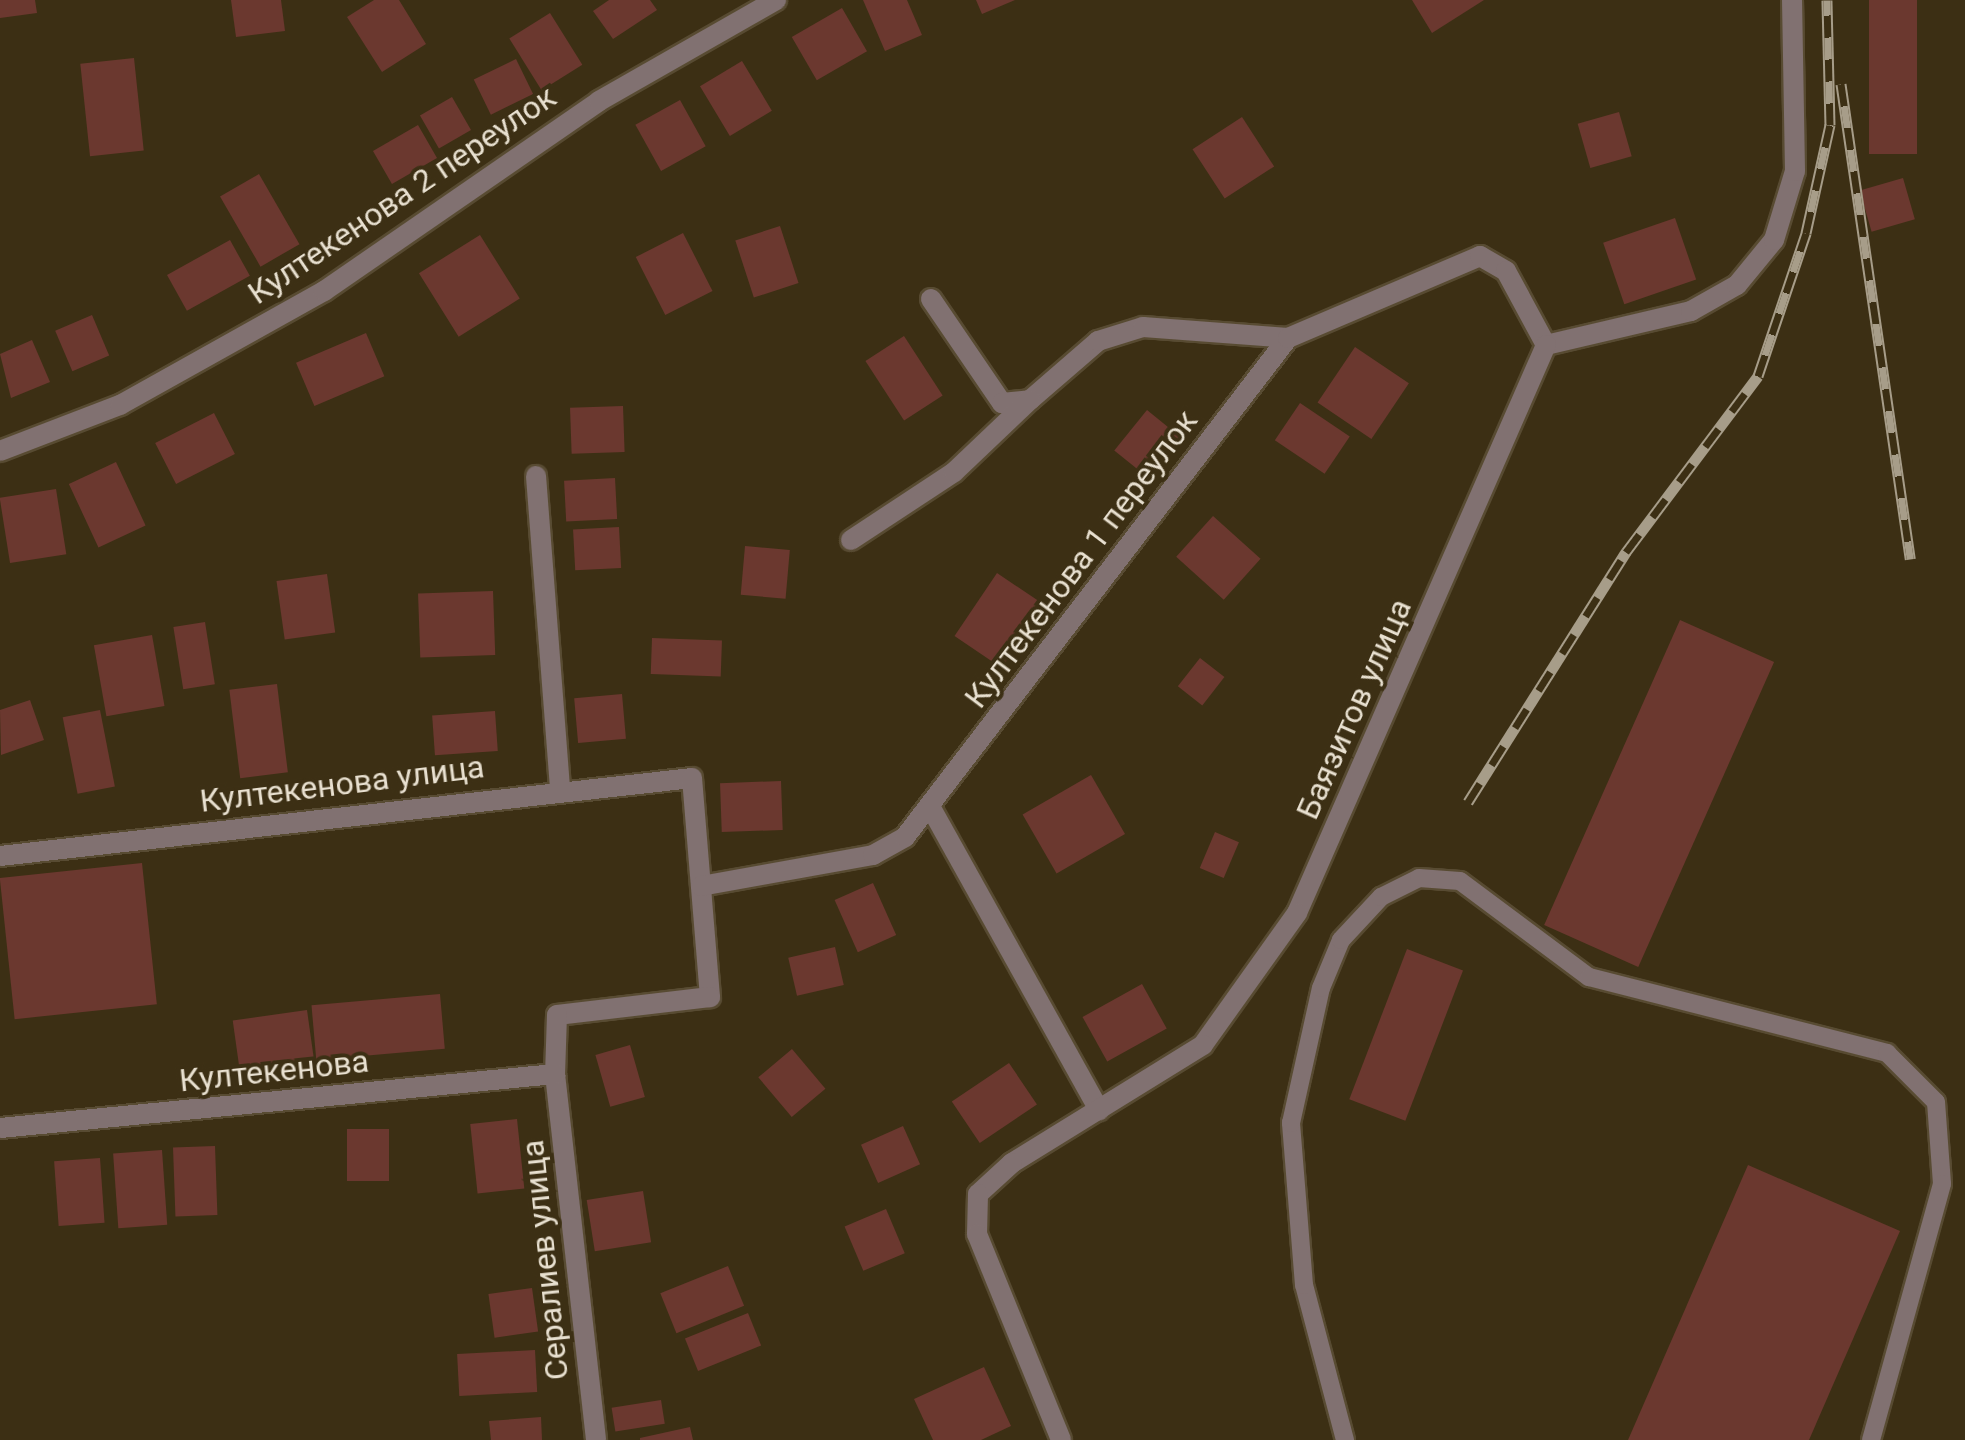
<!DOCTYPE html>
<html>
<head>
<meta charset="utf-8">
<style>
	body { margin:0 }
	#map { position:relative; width:1965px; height:1440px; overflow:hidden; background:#3c2f14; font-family:Roboto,sans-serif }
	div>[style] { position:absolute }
	.building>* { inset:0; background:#6b382f; transform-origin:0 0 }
	.roads { filter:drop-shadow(2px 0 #584b32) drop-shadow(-2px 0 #584b32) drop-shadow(0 2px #584b32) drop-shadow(0 -2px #584b32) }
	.service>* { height:18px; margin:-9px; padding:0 9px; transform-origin:9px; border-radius:9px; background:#817171 }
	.minor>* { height:20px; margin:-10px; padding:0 10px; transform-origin:10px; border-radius:10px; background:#817171 }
	.rail>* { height:11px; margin-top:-5.5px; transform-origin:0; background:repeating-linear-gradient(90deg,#3c2f14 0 22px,#a79d89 0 44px); box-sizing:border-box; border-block:2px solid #a79d89 }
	span { translate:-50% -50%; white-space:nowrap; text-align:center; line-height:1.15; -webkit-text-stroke:8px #3c2f14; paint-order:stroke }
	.street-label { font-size:32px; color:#e8e0d0 }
</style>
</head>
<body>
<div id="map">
	<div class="building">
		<div style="clip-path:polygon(0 0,35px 0,37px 13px,0 18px)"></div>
		<div style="clip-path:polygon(231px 0,281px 0,285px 31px,236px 37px)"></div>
		<div style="clip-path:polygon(374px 0,399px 0,426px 44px,382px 72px,347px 17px)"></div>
		<div style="clip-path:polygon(609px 0,650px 0,657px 10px,613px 39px,593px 11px)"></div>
		<div style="clip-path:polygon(863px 0,907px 0,922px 35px,885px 51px)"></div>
		<div style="clip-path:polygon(976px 0,1015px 0,982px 14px)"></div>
		<div style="clip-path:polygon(1412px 0,1484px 0,1432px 33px)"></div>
		<div style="left:1869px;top:0;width:48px;height:154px"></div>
		<div style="left:842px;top:8px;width:50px;height:58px;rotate:60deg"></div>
		<div style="left:550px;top:13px;width:61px;height:48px;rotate:58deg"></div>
		<div style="left:134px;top:58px;width:93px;height:54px;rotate:84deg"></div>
		<div style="left:516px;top:59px;width:39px;height:47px;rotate:64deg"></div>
		<div style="left:742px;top:61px;width:58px;height:49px;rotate:59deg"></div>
		<div style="left:452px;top:97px;width:38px;height:37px;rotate:60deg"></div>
		<div style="left:680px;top:100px;width:53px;height:51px;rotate:61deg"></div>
		<div style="left:1619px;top:112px;width:46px;height:43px;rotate:74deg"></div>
		<div style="left:1242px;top:117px;width:59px;height:59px;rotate:57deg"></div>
		<div style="left:418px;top:125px;width:38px;height:52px;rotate:60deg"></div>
		<div style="left:259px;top:174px;width:81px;height:45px;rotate:60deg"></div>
		<div style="left:1903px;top:178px;width:43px;height:45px;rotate:74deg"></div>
		<div style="left:1675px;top:218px;width:65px;height:76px;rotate:71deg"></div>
		<div style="left:780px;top:226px;width:60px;height:47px;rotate:72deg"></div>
		<div style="left:683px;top:233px;width:65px;height:53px;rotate:63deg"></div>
		<div style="left:480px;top:235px;width:75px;height:72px;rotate:58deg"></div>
		<div style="left:230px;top:240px;width:41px;height:72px;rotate:61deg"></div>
		<div style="left:92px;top:315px;width:44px;height:40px;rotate:67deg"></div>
		<div style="left:366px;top:333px;width:47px;height:76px;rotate:67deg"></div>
		<div style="left:904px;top:336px;width:71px;height:46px;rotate:57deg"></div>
		<div style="clip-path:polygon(32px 340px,50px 382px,11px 398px,0 354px)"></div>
		<div style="left:1355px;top:347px;width:65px;height:67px;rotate:34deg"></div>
		<div style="left:1300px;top:403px;width:60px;height:45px;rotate:34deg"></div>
		<div style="left:623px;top:406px;width:46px;height:53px;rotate:88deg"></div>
		<div style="left:1147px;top:410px;width:44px;height:52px;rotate:39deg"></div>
		<div style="left:214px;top:413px;width:46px;height:66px;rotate:63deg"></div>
		<div style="left:116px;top:462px;width:70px;height:52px;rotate:65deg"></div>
		<div style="left:615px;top:478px;width:41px;height:51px;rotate:87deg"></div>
		<div style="left:56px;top:489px;width:66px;height:57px;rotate:81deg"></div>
		<div style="left:1213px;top:516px;width:64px;height:55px;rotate:42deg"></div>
		<div style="left:619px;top:527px;width:41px;height:46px;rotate:87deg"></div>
		<div style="left:745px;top:546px;width:45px;height:49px;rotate:5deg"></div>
		<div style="left:997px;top:573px;width:57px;height:76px;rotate:34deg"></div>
		<div style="left:327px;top:574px;width:59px;height:51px;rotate:82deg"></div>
		<div style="left:493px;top:591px;width:64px;height:75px;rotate:88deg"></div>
		<div style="left:1680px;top:620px;width:103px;height:334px;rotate:24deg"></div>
		<div style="left:205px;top:622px;width:63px;height:32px;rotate:81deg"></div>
		<div style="left:152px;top:635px;width:72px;height:59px;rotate:80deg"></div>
		<div style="left:652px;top:638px;width:70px;height:36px;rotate:2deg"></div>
		<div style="left:1200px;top:658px;width:31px;height:36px;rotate:38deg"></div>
		<div style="left:277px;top:684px;width:89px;height:48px;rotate:83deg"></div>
		<div style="left:622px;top:694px;width:45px;height:48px;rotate:85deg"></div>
		<div style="clip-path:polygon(30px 700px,44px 740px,1px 755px,0 710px)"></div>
		<div style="left:100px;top:710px;width:78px;height:38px;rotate:79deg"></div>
		<div style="left:495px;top:711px;width:40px;height:63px;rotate:86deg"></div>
		<div style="left:1091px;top:775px;width:68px;height:79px;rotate:60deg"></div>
		<div style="left:781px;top:781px;width:49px;height:61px;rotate:88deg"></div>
		<div style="left:1215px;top:832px;width:26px;height:39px;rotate:23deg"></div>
		<div style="left:142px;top:863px;width:142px;height:143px;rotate:84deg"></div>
		<div style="left:873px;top:883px;width:57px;height:42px;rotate:66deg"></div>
		<div style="left:835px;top:947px;width:39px;height:48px;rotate:77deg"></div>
		<div style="left:1407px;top:949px;width:60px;height:161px;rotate:21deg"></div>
		<div style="left:1142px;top:984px;width:51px;height:68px;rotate:61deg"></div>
		<div style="left:440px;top:994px;width:55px;height:129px;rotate:85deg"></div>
		<div style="left:307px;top:1010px;width:55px;height:75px;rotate:82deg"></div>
		<div style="left:630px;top:1045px;width:54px;height:36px;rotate:74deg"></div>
		<div style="left:792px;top:1049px;width:52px;height:44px;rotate:50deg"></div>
		<div style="left:1009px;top:1063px;width:50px;height:69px;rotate:56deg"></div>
		<div style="left:517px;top:1119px;width:70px;height:47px;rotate:84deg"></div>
		<div style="left:903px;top:1126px;width:42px;height:46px;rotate:66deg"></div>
		<div style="left:389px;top:1129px;width:52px;height:42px;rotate:90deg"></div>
		<div style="left:215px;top:1146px;width:69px;height:42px;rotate:88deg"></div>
		<div style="left:162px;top:1150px;width:75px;height:49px;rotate:86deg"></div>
		<div style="left:100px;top:1158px;width:65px;height:46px;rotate:86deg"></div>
		<div style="clip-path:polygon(1748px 1165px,1900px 1231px,1809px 1440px,1628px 1440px)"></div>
		<div style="left:643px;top:1191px;width:52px;height:57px;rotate:81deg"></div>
		<div style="left:886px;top:1209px;width:48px;height:45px;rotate:67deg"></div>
		<div style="left:728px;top:1266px;width:43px;height:73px;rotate:68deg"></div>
		<div style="left:532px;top:1288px;width:44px;height:44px;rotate:82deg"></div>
		<div style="left:748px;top:1313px;width:35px;height:68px;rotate:68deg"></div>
		<div style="left:535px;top:1350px;width:42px;height:78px;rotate:87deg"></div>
		<div style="clip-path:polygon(984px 1367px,1011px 1426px,981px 1440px,933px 1440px,914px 1399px)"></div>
		<div style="left:661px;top:1400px;width:24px;height:50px;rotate:81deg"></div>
		<div style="clip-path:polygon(541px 1417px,542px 1440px,491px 1440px,489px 1421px)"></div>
		<div style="clip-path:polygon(690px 1427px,693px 1440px,640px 1440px,640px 1438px)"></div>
	</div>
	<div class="roads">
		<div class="service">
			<div style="left:1345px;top:1440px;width:160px;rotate:-104.8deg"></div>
			<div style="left:1304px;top:1285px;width:163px;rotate:-94.6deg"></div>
			<div style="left:1291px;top:1123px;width:138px;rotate:-77.5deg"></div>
			<div style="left:1321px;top:988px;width:52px;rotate:-67.4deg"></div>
			<div style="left:1341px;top:940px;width:59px;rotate:-47.1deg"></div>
			<div style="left:1381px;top:897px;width:42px;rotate:-26.6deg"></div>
			<div style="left:1419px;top:878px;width:41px;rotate:4.2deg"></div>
			<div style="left:1460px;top:881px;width:161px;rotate:36.7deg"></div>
			<div style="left:1589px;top:977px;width:308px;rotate:14.3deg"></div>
			<div style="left:1887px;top:1053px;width:69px;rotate:45deg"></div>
			<div style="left:1936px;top:1102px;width:82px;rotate:85.8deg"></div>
			<div style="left:1942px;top:1184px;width:266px;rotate:105.5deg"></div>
		</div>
		<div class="minor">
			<div style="left:931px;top:299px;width:126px;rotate:55.7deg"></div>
			<div style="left:1002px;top:403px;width:28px;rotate:-6deg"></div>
			<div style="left:1030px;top:400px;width:90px;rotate:-40.9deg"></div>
			<div style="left:1098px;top:341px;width:47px;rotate:-17.3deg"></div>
			<div style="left:1143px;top:327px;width:145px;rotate:4.3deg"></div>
			<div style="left:1546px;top:345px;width:149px;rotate:-13.2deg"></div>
			<div style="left:1691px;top:311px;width:53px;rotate:-29.5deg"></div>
			<div style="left:1737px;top:285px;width:58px;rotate:-50.6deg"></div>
			<div style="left:1774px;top:240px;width:72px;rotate:-73.1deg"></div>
			<div style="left:1795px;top:171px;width:171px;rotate:-91deg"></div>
			<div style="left:0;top:451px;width:129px;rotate:-21deg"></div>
			<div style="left:120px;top:405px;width:234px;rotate:-29.2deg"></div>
			<div style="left:324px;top:291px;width:334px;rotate:-34.6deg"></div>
			<div style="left:599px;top:101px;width:204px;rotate:-29.7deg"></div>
			<div style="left:536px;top:476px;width:313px;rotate:85.6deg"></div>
			<div style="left:851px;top:540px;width:123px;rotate:-33.4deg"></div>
			<div style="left:954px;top:472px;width:105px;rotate:-43.5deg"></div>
			<div style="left:931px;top:808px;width:346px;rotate:60.9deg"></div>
			<div style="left:0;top:856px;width:696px;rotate:-6.43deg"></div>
			<div style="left:692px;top:778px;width:220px;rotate:85.3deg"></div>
			<div style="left:710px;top:997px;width:154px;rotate:173.3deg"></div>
			<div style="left:557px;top:1015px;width:59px;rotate:91.9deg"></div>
			<div style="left:555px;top:1074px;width:368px;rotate:83.6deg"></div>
			<div style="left:701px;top:886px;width:175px;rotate:-10.2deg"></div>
			<div style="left:873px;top:855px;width:37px;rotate:-29deg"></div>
			<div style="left:905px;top:837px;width:629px;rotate:-52.49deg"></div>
			<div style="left:1288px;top:338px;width:209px;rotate:-23.1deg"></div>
			<div style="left:1480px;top:256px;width:30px;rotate:30deg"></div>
			<div style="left:1506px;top:271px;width:84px;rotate:61.6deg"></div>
			<div style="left:1546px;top:345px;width:620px;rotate:113.67deg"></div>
			<div style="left:1297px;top:913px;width:162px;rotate:125.5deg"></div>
			<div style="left:1203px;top:1045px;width:225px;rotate:148.3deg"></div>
			<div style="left:1012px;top:1163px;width:46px;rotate:137.6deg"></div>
			<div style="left:978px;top:1194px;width:40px;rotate:91.4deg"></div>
			<div style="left:977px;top:1234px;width:222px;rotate:67.8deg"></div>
			<div style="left:0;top:1128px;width:558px;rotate:-5.56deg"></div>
		</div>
	</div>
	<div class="rail">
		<div style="left:1841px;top:84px;width:480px;rotate:81.7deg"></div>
		<div style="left:1468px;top:802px;width:296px;rotate:-57.7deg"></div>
		<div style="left:1626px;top:552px;width:220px;rotate:-53.1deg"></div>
		<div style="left:1758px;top:376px;width:151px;rotate:-71.4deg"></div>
		<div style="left:1806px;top:233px;width:111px;rotate:-77.5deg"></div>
		<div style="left:1830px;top:125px;width:125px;rotate:-91.4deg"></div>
	</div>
	<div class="street-label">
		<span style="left:402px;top:195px;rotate:-34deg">Култекенова 2 переулок</span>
		<span style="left:1081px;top:559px;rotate:-53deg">Култекенова 1 переулок</span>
		<span style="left:1354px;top:709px;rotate:-66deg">Баязитов улица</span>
		<span style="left:342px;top:784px;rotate:-7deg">Култекенова улица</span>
		<span style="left:274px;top:1071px;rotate:-6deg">Култекенова</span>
		<span style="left:545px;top:1260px;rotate:-96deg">Сералиев улица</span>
	</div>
</div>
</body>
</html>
